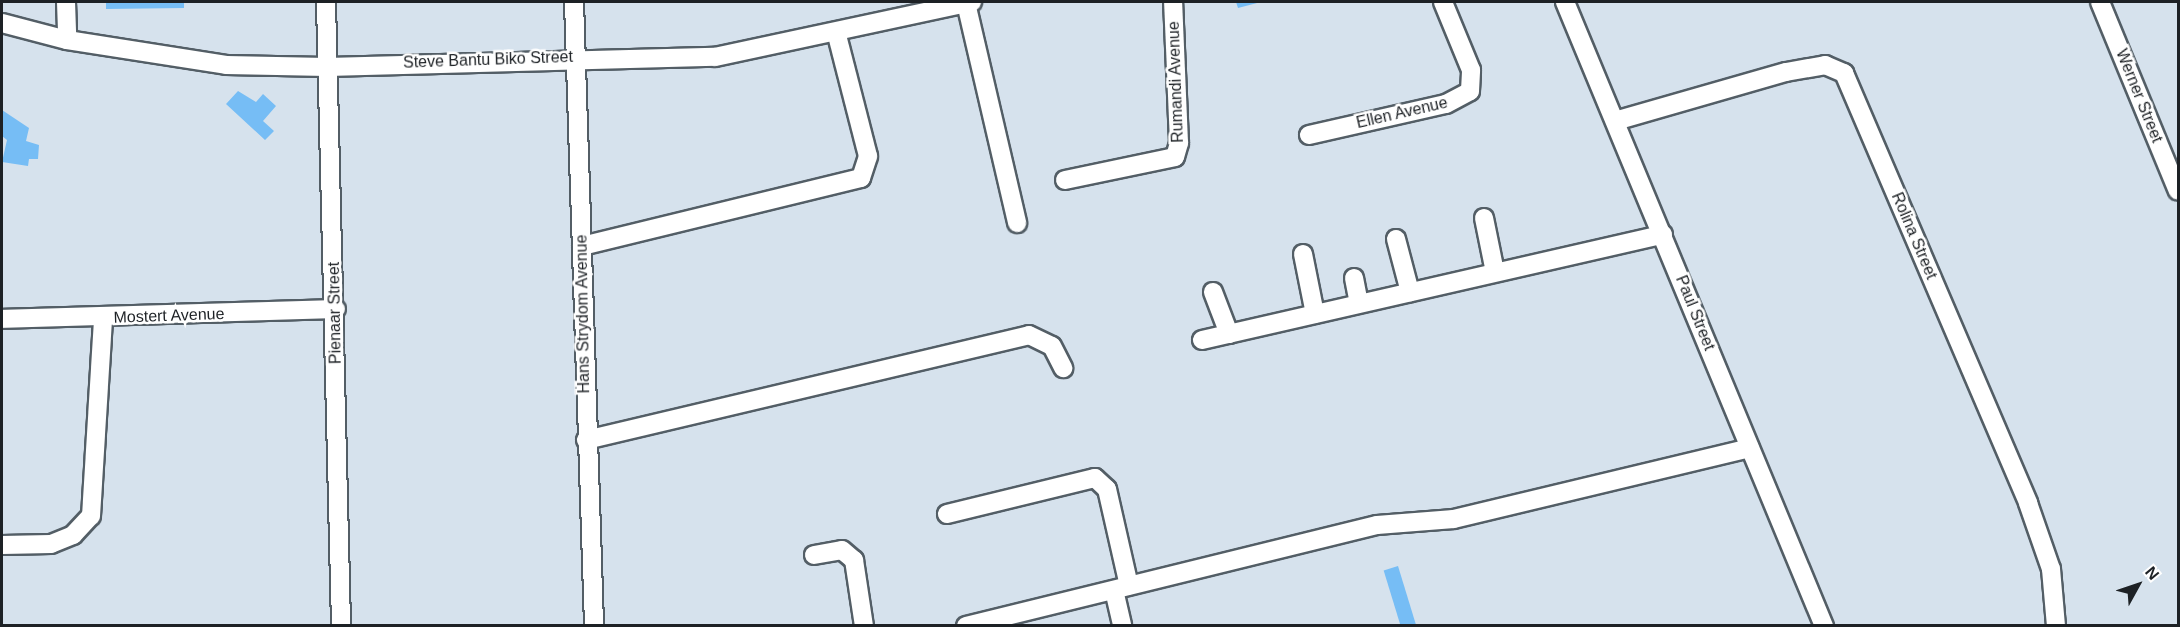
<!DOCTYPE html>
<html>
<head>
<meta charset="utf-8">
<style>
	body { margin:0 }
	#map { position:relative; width:2180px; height:627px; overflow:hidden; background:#d6e2ed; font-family:Helvetica,sans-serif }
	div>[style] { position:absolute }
	.building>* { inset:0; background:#76bdf5; transform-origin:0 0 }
	.roads { filter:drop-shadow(2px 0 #535e66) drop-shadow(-2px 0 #535e66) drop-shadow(0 2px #535e66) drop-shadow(0 -2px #535e66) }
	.minor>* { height:18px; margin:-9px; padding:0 9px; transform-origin:9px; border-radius:9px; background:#fff }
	span { translate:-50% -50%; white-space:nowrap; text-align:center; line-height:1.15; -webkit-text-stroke:5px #fff; paint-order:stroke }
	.street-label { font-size:16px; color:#1d2125 }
	.frame { position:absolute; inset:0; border:3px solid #1d2125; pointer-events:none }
	.north { position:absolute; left:2108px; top:555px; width:60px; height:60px; -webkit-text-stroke:4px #fff; paint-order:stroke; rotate:50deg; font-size:16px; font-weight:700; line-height:24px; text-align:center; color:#1d2125 }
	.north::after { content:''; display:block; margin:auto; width:21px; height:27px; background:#1d2125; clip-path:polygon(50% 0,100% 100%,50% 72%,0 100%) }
</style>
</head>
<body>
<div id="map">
	<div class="building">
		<div style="clip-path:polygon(106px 2px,184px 2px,184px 8px,106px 9px)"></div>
		<div style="clip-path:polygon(1236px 2px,1261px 2px,1238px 8px)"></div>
		<div style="clip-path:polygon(238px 91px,256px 102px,263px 94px,276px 106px,263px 121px,274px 131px,265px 140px,226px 104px)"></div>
		<div style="clip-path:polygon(2px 110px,29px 128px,26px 141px,39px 145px,38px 159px,29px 159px,28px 166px,2px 162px,7px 140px,2px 136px)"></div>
		<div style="left:1398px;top:566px;width:63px;height:15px;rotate:73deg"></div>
	</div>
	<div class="roads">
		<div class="minor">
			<div style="left:66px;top:2px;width:38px;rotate:88deg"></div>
			<div style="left:326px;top:2px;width:624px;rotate:88.62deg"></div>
			<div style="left:574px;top:2px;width:624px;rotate:88.16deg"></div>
			<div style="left:1565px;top:2px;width:676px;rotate:67.46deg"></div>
			<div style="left:2100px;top:2px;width:204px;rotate:67.6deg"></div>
			<div style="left:966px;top:3px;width:226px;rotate:76.9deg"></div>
			<div style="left:2px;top:23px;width:67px;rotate:14.7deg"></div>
			<div style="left:67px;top:40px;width:161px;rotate:8.9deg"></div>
			<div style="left:226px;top:65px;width:101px;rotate:1.1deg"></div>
			<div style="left:327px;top:67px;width:388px;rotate:-1.5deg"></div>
			<div style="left:715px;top:57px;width:263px;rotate:-12.1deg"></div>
			<div style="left:1615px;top:121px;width:178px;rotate:-16deg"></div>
			<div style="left:1786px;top:72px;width:40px;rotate:-10deg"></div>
			<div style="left:1825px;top:65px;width:21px;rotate:23deg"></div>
			<div style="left:1844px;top:73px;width:468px;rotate:66.8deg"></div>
			<div style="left:2028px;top:503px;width:70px;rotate:70.8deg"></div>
			<div style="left:2051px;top:569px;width:57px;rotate:85deg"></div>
			<div style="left:1309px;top:135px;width:140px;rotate:-12.8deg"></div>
			<div style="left:1446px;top:104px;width:27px;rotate:-28deg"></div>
			<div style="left:1470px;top:91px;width:21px;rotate:-87deg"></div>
			<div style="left:1471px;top:70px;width:74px;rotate:-112.4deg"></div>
			<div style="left:1065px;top:180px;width:112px;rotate:-11.8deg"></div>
			<div style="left:1175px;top:157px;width:15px;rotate:-74deg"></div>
			<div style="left:1179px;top:143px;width:141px;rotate:-92.4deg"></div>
			<div style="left:1484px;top:218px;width:55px;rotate:78.5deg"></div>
			<div style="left:1396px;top:239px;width:55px;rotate:75.2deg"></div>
			<div style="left:582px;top:246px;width:287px;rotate:-13.7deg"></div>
			<div style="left:861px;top:178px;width:23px;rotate:-72deg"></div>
			<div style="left:868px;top:156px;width:125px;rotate:-104.4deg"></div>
			<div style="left:1303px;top:254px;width:61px;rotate:78.7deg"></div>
			<div style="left:1354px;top:278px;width:26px;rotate:79deg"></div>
			<div style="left:1213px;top:292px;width:45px;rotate:69.1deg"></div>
			<div style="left:2px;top:319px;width:334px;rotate:-1.7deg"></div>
			<div style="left:1202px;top:340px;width:473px;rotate:-12.9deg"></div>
			<div style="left:586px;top:440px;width:455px;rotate:-13.3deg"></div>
			<div style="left:1029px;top:335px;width:25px;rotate:26deg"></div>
			<div style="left:1052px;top:346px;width:25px;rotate:63deg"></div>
			<div style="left:947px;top:514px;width:152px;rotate:-13.7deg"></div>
			<div style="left:1095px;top:478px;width:16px;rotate:43deg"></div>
			<div style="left:1107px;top:489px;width:99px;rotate:77.2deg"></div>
			<div style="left:2px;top:545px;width:49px;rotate:-1.2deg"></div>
			<div style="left:51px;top:544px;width:24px;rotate:-22deg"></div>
			<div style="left:73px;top:535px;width:26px;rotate:-47deg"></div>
			<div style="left:91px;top:516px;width:198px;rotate:-86.5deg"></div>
			<div style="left:814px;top:555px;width:28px;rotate:-10deg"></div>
			<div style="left:842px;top:550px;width:16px;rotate:40deg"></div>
			<div style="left:854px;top:560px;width:67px;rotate:81.4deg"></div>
			<div style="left:1114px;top:590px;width:37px;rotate:77deg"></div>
			<div style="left:966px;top:626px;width:423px;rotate:-13.8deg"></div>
			<div style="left:1377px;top:525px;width:77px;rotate:-4.5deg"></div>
			<div style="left:1454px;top:519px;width:304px;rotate:-13.5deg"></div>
		</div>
	</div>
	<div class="street-label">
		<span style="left:488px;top:60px;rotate:-2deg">Steve Bantu Biko Street</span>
		<span style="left:1176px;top:82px;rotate:-92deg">Rumandi Avenue</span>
		<span style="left:2139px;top:96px;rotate:68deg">Werner Street</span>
		<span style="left:1402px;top:113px;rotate:-13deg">Ellen Avenue</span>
		<span style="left:1914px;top:236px;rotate:67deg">Rolina Street</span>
		<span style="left:335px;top:313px;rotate:-91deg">Pienaar Street</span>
		<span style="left:1695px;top:313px;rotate:68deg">Paul Street</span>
		<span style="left:583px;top:314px;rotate:-91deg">Hans Strydom Avenue</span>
		<span style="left:169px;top:316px;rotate:-2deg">Mostert Avenue</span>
	</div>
	<div class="frame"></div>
	<div class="north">N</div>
</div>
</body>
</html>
